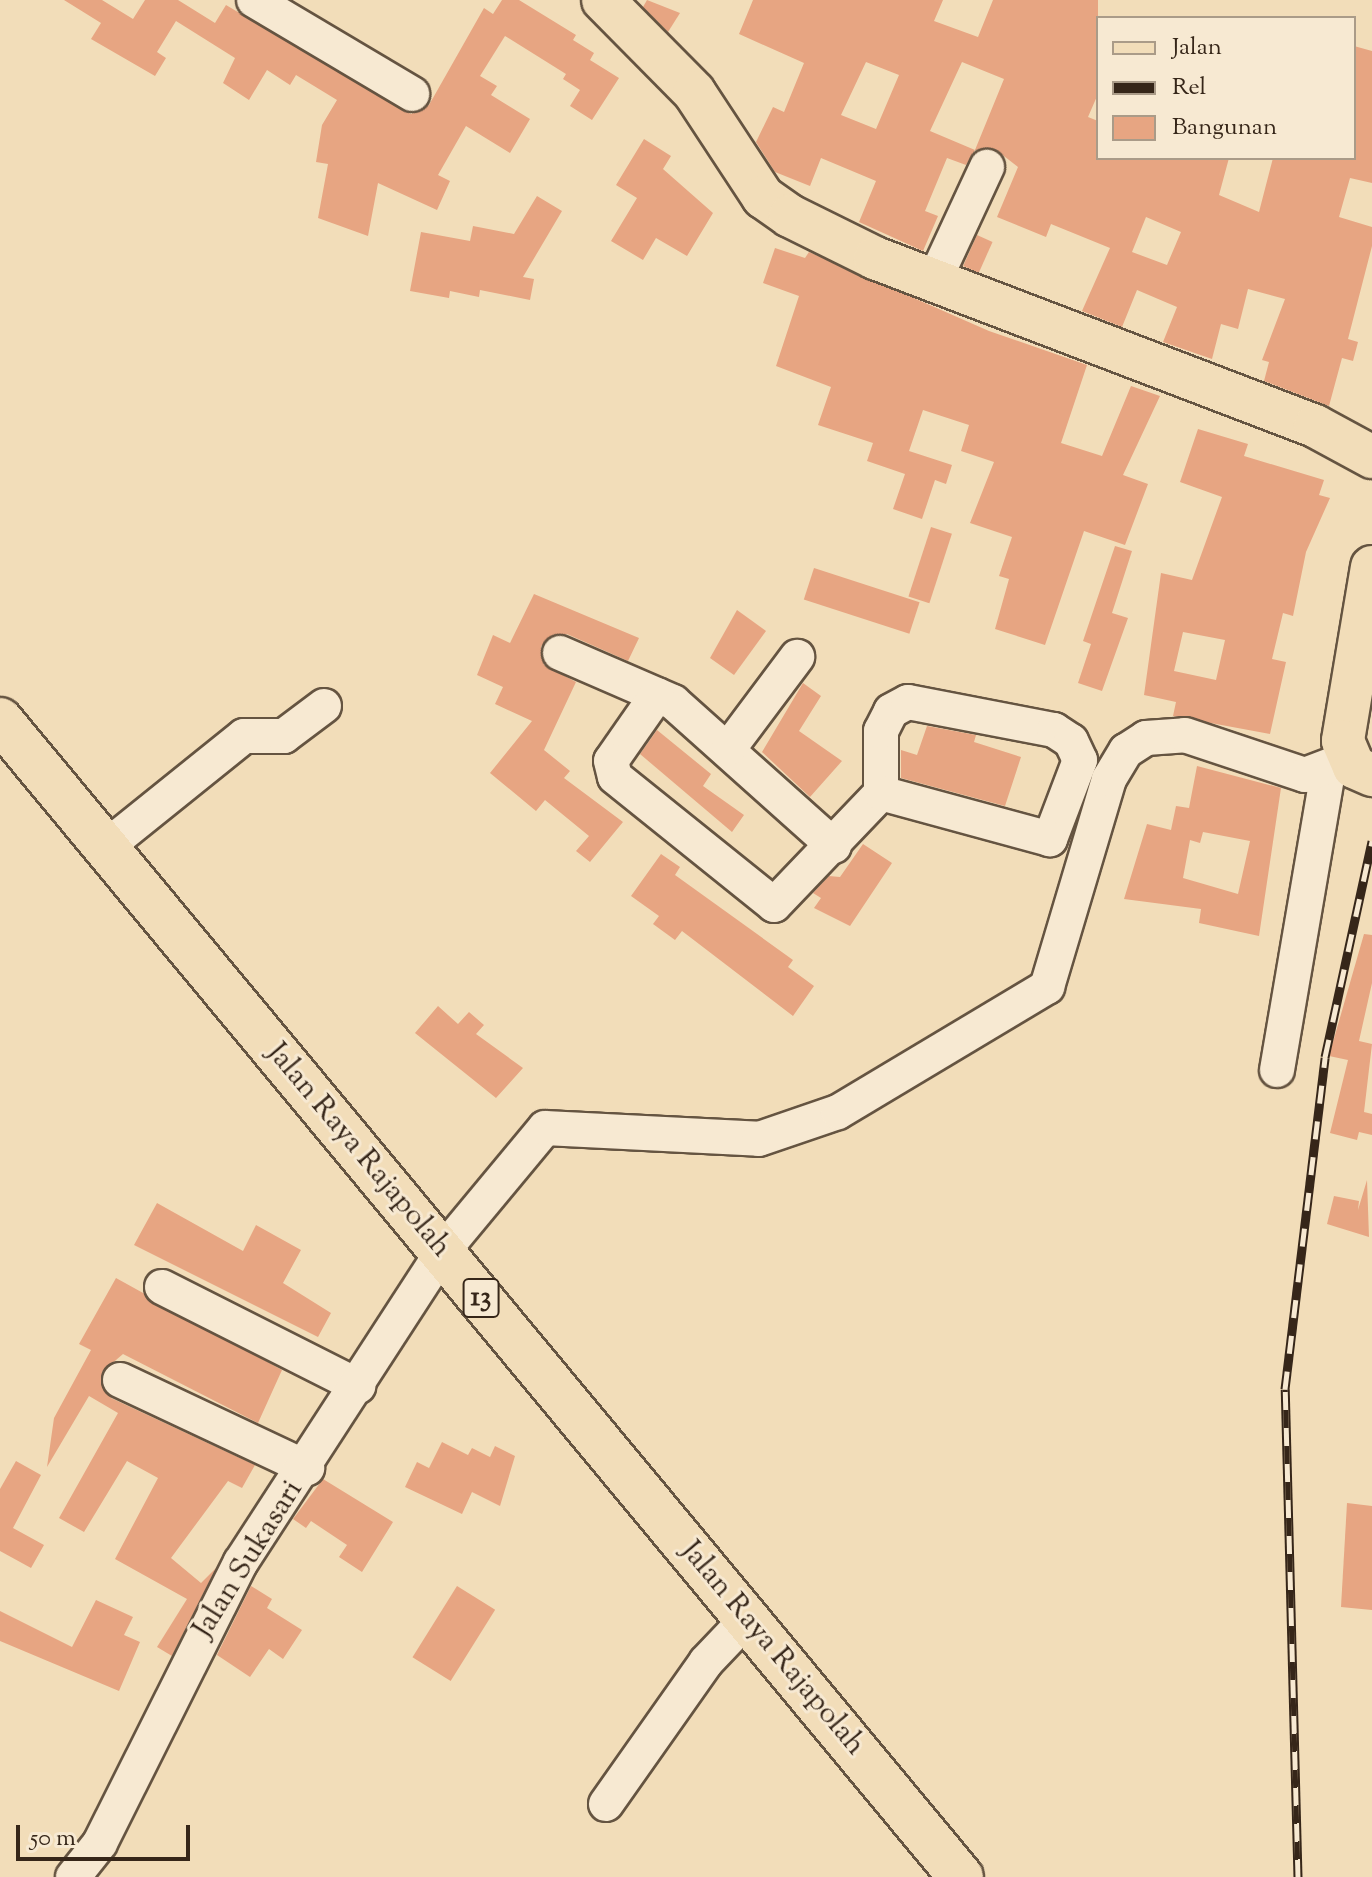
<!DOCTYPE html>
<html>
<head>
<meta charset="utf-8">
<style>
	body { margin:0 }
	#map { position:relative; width:1372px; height:1877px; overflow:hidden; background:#f2ddb9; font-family:"Sorts Mill Goudy",serif }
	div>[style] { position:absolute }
	.building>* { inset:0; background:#e7a582; transform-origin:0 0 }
	.roads { filter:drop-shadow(2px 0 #655441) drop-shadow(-2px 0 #655441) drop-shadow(0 2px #655441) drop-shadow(0 -2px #655441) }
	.minor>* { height:34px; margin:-17px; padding:0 17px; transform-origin:17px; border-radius:17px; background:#f7e9d2 }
	.major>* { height:42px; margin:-21px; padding:0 21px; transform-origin:21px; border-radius:21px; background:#f2ddb9 }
	.highway>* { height:44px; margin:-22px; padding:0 22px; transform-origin:22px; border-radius:22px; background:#f2ddb9 }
	.rail>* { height:9px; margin-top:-4.5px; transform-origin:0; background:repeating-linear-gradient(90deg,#f7e9d2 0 18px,#362619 0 36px); box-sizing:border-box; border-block:2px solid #362619 }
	span { translate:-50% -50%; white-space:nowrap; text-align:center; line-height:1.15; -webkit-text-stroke:6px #f7e9d2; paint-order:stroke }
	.shield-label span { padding:2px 6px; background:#f7e9d2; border:2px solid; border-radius:6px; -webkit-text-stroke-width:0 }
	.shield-label { font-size:28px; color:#362619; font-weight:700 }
	.street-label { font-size:30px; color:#362619 }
	.legend { position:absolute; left:1096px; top:16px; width:260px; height:144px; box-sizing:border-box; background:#f7e9d2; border:2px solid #aa9b88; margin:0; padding:10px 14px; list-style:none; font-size:24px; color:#362619 }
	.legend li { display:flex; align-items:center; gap:16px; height:40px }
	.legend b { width:40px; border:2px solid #aa9b88 }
	.scale { position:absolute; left:16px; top:1825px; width:174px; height:36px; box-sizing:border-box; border:4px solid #362619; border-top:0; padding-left:10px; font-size:24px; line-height:28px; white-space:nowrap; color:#362619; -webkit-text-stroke:6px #f7e9d2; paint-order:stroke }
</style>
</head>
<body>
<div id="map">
	<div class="building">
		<div style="clip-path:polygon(64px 0,102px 0,133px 19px,145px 0,178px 0,215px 23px,226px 5px,411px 114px,429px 105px,484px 8px,493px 14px,502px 0,519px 0,576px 35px,573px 40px,594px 53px,590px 60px,619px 78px,592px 120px,570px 106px,580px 90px,563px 79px,566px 74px,505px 36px,480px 76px,497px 86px,491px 95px,530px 119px,510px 153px,466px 126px,438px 175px,450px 181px,437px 210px,378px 183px,368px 236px,318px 218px,328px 164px,316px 162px,322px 125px,337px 100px,296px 75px,290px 85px,267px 70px,249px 100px,223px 83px,235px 58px,176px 21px,157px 52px,166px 58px,155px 76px,91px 39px,101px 23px)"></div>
		<div style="clip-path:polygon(647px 0,680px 13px,668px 32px,643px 7px)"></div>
		<div style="clip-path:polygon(evenodd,753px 0,943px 0,934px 21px,978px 37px,993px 0,1098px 0,1098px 94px,1088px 117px,1098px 121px,1098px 158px,1229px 158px,1219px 195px,1259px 212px,1273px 158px,1354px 158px,1354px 46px,1372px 51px,1372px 183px,1350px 178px,1339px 217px,1372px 227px,1372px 246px,1348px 339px,1358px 342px,1353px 361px,1342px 358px,1329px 406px,1264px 381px,1269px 362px,1262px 360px,1285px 299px,1248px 289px,1238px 329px,1221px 324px,1212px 359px,1163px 342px,1177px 307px,1137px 290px,1122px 327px,1082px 311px,1110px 248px,1051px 224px,1046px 237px,997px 217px,1018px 167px,995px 149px,975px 150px,966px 165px,947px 158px,925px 211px,938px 216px,923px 251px,859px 222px,876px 181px,821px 158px,810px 186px,775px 172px,756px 142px,773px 107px,784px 112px,804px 63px,739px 34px,753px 0,866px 62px,899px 75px,876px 129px,841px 115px,866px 62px,753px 0,962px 62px,1004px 79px,975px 150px,930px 131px,962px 62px,753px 0,1146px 217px,1181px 232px,1167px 265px,1132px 252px,1146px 217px)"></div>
		<div style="clip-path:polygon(644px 139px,671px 156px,663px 169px,713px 213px,687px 256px,656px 238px,643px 260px,611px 241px,637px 198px,616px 185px)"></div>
		<div style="clip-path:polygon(537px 196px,562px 211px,523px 277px,534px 279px,530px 300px,480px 290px,479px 297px,450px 291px,449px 298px,410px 291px,421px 232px,470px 241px,473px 226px,514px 234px)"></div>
		<div style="left:977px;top:235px;width:17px;height:34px;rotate:24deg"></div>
		<div style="clip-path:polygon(775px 248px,805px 258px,809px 252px,989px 331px,1087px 365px,1061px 443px,1102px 456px,1131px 386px,1160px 396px,1123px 475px,1148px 484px,1125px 545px,1084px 531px,1045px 645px,995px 629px,1009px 579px,999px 576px,1012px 537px,970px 523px,994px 462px,961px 451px,969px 425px,923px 410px,909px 451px,952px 465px,946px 484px,935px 480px,922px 519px,893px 509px,905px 474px,867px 461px,873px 443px,818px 425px,831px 387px,776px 366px,799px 296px,763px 283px)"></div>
		<div style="clip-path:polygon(evenodd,1198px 429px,1248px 444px,1244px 456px,1324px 480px,1319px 495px,1330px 498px,1306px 552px,1293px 616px,1283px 613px,1272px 659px,1286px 662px,1270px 734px,1173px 716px,1176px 702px,1144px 695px,1161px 573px,1192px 580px,1222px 497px,1180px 482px,1198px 429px,1183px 632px,1225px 640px,1216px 680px,1174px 671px,1183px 632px)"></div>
		<div style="left:931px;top:527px;width:22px;height:73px;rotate:18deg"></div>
		<div style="clip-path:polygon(1115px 546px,1132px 551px,1112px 613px,1128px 618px,1102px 691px,1078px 683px,1091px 644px,1083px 641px)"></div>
		<div style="left:814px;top:568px;width:111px;height:33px;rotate:18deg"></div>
		<div style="clip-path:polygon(534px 594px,639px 638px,628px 661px,567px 634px,541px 646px,544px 665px,576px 682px,544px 750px,570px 771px,564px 778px,623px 822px,590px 862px,576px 851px,589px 836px,545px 800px,536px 811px,490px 773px,532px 721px,495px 704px,503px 687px,477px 675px,493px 635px,510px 643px)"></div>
		<div style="clip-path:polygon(737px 610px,766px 631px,734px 675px,710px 658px)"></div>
		<div style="clip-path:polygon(803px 683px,821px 696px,799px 731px,842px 761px,810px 797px,762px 752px)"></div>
		<div style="clip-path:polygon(927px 726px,976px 735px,974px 742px,1021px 757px,1005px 806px,901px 778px,901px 750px,917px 755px)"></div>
		<div style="clip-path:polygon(657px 730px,711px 774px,703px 786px,744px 815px,732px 832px,640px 754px)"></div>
		<div style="clip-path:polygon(evenodd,1197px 766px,1281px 788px,1259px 936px,1199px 923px,1201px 909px,1124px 899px,1147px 824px,1171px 830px,1176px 806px,1189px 808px,1197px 766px,1203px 832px,1250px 841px,1238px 894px,1183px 878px,1190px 840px,1200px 843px,1203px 832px)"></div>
		<div style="clip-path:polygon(863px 844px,892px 863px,850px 926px,814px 908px,821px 898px,813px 893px,829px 876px,840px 877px)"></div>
		<div style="clip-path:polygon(661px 854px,680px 867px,675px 875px,793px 960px,788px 967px,814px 986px,793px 1016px,682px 931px,675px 940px,653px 924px,659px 916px,631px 896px)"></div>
		<div style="clip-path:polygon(1364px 934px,1372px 935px,1372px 983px,1359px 1041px,1372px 1044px,1364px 1112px,1372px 1114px,1372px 1135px,1359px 1132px,1357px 1140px,1330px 1133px,1348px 1060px,1329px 1056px)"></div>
		<div style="clip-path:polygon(438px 1006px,458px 1024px,469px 1012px,484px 1025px,476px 1034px,523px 1068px,496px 1098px,415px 1033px)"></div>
		<div style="clip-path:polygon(1367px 1180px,1369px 1237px,1327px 1224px,1334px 1196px,1359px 1201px,1358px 1210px)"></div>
		<div style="clip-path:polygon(157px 1203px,243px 1251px,256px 1225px,301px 1250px,283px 1283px,331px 1313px,318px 1337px,134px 1245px)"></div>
		<div style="clip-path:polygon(116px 1278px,282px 1370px,258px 1423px,123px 1354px,102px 1372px,111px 1398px,255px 1465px,242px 1488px,228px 1481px,171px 1558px,201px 1583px,216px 1568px,172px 1656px,157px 1647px,187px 1599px,115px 1559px,158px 1478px,127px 1461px,84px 1532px,59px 1518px,118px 1413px,89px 1396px,47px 1467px,54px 1418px,91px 1350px,79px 1344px)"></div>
		<div style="clip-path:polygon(442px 1442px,468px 1455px,472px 1448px,490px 1457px,495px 1446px,515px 1456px,500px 1506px,472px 1492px,462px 1514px,405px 1487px,417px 1462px,429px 1468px)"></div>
		<div style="clip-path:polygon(16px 1461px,41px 1475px,13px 1528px,44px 1545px,31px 1568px,0 1551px,0 1489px)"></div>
		<div style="clip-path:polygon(323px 1479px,393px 1522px,362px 1572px,339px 1557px,347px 1545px,311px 1521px,306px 1528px,293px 1519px)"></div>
		<div style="clip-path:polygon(1347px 1503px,1372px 1506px,1372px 1610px,1341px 1607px)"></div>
		<div style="clip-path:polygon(251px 1586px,272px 1599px,267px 1608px,302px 1630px,283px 1659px,269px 1649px,250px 1677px,217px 1655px)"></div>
		<div style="left:457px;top:1586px;width:45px;height:84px;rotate:32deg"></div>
		<div style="clip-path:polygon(96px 1600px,133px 1617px,124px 1635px,140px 1642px,119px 1691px,0 1641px,0 1611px,72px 1647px)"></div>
	</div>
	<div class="roads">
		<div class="minor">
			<div style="left:254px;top:0;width:184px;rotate:30.7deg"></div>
			<div style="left:934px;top:281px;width:126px;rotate:-65.1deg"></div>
			<div style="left:560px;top:653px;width:123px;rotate:23.4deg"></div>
			<div style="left:673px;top:702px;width:216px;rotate:41.8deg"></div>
			<div style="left:657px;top:695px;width:80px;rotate:124.9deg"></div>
			<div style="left:611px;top:761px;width:16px;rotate:76deg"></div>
			<div style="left:615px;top:777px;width:204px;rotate:38.8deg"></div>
			<div style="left:774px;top:905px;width:155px;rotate:-46.3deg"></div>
			<div style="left:881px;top:793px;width:62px;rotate:-90deg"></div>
			<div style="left:881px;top:731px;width:22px;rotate:-63deg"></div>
			<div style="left:891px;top:711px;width:19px;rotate:-28deg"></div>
			<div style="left:908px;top:702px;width:149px;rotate:10.9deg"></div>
			<div style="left:1054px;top:730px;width:20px;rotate:33deg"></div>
			<div style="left:1071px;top:741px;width:21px;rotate:65deg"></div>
			<div style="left:1080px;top:760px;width:85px;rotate:110.8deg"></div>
			<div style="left:1050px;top:839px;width:175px;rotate:-164.8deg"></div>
			<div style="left:729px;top:748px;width:114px;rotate:-53.2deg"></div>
			<div style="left:106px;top:847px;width:177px;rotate:-38.8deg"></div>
			<div style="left:244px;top:736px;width:40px"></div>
			<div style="left:284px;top:736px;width:50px;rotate:-36.9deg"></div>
			<div style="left:1277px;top:1070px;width:303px;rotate:-80.3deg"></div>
			<div style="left:162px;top:1287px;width:220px;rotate:26.8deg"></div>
			<div style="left:120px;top:1380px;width:207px;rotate:25.2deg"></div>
			<div style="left:606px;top:1804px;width:174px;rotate:-54.8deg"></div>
			<div style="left:706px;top:1662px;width:59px;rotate:-46.4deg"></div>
			<div style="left:73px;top:1877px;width:43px;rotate:-51.5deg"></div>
			<div style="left:100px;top:1843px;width:314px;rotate:-63.4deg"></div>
			<div style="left:241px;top:1562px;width:369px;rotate:-57deg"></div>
			<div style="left:442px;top:1252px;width:161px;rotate:-50.3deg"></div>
			<div style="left:545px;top:1128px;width:214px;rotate:2.9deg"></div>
			<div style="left:759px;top:1139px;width:83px;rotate:-18.9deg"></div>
			<div style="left:838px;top:1112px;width:244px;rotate:-30.9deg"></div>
			<div style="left:1047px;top:987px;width:217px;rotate:-73.4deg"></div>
			<div style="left:1109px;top:779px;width:33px;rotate:-59deg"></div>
			<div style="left:1126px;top:751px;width:24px;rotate:-33deg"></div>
			<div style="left:1146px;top:738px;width:39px;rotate:-4deg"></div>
			<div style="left:1185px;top:735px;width:126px;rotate:18.4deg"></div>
			<div style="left:1305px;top:775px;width:45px;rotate:-20.9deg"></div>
		</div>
		<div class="major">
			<div style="left:603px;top:0;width:129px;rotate:45.3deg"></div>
			<div style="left:694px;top:92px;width:126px;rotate:56.7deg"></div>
			<div style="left:763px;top:197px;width:33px;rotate:35deg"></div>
			<div style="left:790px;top:216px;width:95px;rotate:26.3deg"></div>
			<div style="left:875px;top:258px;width:471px;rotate:20.9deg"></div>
			<div style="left:1315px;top:426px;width:65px;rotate:28.5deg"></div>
			<div style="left:1372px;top:567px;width:176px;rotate:99.5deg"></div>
			<div style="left:1343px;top:741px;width:28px;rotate:67deg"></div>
			<div style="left:1354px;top:767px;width:20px;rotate:24deg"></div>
		</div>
		<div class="highway">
			<div style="left:0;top:720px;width:1504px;rotate:50.29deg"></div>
		</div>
	</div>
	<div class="rail">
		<div style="left:1298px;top:1877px;width:488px;rotate:-91.5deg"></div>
		<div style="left:1285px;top:1389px;width:334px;rotate:-83.1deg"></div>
		<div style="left:1325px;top:1057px;width:221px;rotate:-77.7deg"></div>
	</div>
	<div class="shield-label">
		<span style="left:481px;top:1298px">13</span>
	</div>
	<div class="street-label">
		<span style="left:358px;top:1151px;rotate:50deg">Jalan Raya Rajapolah</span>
		<span style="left:249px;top:1560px;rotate:-58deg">Jalan Sukasari</span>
		<span style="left:772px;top:1649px;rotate:50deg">Jalan Raya Rajapolah</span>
	</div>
	<ul class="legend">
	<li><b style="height:10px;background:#f2ddb9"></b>Jalan</li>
	<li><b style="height:10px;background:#362619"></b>Rel</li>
	<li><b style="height:22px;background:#e7a582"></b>Bangunan</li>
	</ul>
	<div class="scale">50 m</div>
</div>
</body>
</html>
